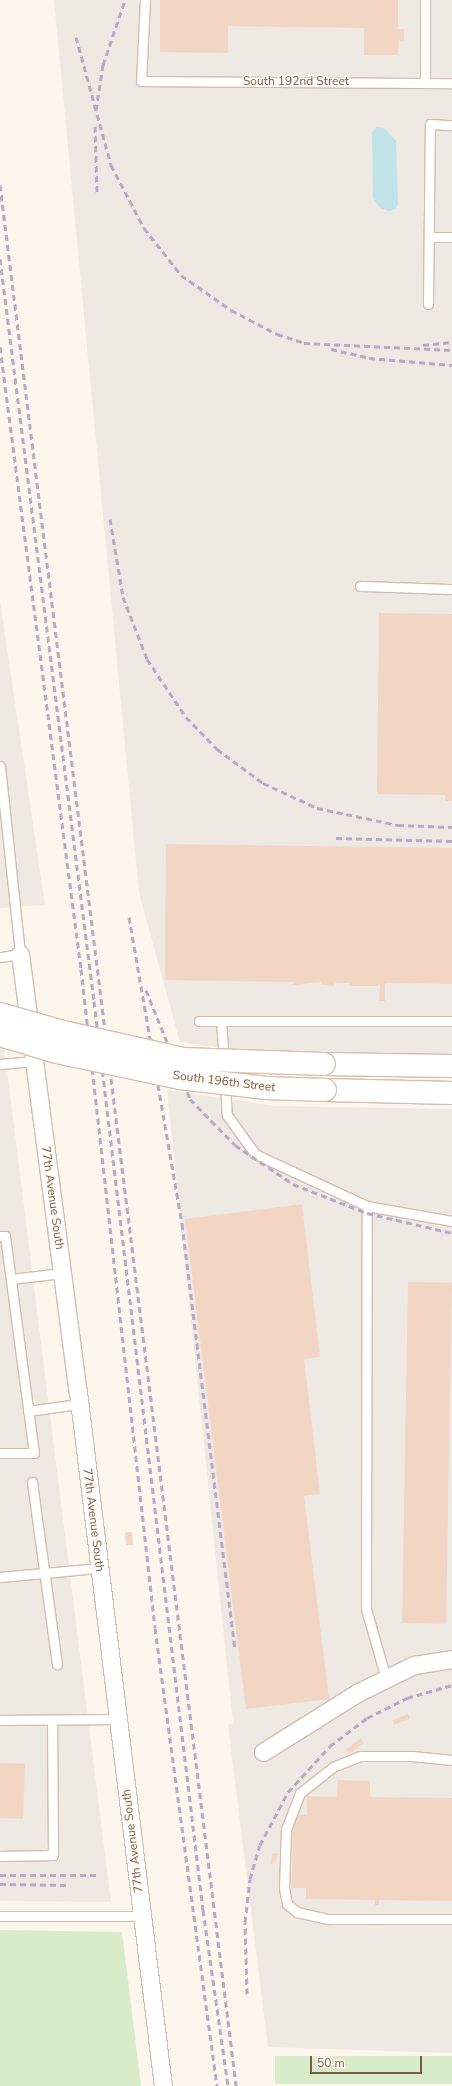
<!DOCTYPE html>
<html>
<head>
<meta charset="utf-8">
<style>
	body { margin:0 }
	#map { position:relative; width:452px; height:2086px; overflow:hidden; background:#fdf6ec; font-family:"Nunito Sans",sans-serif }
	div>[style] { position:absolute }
	.industrial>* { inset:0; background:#efe9e4 }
	.green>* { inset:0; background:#d8ecc9; transform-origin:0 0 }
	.water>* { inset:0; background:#bfe3e8 }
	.building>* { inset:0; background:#f3d5c3; transform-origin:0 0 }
	.roads { filter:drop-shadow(1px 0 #d1beb0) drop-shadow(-1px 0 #d1beb0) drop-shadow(0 1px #d1beb0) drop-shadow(0 -1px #d1beb0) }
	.service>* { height:9px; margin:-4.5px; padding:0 4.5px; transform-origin:4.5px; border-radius:4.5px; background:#fff }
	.minor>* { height:17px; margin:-8.5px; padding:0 8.5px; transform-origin:8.5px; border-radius:8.5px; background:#fff }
	.secondary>* { height:22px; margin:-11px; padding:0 11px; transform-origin:11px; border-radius:11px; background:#fff }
	.rail>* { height:3px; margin-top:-1.5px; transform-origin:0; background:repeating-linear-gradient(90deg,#b9a8c9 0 6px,transparent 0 10px) }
	.bridges { filter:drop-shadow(1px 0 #d6c0b0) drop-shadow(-1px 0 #d6c0b0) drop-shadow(0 1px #d6c0b0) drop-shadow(0 -1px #d6c0b0) }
	.secondary-bridge>* { height:22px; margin:-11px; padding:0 11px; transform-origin:11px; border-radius:11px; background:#fff }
	span { translate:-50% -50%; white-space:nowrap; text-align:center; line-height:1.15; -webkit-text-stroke:3px #fffaf3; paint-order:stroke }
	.street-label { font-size:12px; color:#7a5c4d }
	.scale { position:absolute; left:310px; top:2056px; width:112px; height:18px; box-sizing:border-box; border:2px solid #7a5c4d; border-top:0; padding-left:5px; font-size:12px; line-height:14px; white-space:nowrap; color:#7a5c4d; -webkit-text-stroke:3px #fffaf3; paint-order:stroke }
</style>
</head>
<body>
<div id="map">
	<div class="industrial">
		<div style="clip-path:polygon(54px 0,452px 0,452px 1054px,236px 1050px,180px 1042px,139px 893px)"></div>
		<div style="clip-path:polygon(0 601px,45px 905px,0 908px)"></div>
		<div style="clip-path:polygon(0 1015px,111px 1902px,0 1901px)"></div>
		<div style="clip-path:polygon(167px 1090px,274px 1106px,452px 1109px,452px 2053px,268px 2047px,228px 1725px,233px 1723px)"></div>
	</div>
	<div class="green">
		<div style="clip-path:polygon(0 1930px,122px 1932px,141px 2086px,0 2086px)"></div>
		<div style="left:452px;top:2056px;width:28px;height:177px;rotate:90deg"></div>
	</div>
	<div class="water">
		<div style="clip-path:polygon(377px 127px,384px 128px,396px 141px,398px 204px,396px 209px,389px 211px,380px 208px,373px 198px,372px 133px)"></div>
	</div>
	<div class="building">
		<div style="clip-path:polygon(160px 0,398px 0,398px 29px,404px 29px,404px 41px,399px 40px,398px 55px,364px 55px,364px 28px,228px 26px,228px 53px,160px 52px)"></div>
		<div style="clip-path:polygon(379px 613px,452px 614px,452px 801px,445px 801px,445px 795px,377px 794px)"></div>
		<div style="clip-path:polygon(166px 844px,452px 848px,452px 984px,385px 983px,385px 1001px,379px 1001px,380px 983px,377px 986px,349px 986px,349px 983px,335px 983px,335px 986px,321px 985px,321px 982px,293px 985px,293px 982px,165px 980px)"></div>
		<div style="clip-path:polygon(302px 1204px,320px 1357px,304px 1359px,320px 1494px,304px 1496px,329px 1699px,246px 1709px,185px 1219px)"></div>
		<div style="left:408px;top:1282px;width:44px;height:341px;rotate:1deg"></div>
		<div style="left:132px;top:1532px;width:13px;height:7px;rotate:86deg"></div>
		<div style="left:408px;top:1714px;width:5px;height:17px;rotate:68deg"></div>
		<div style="clip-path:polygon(361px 1738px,364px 1743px,349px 1754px,346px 1750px)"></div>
		<div style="left:0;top:1763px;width:25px;height:55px;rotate:2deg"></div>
		<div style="clip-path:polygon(338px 1780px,370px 1781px,370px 1797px,452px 1798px,452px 1901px,379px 1900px,379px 1905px,375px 1905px,375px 1900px,306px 1899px,306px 1888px,292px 1888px,293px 1815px,307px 1815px,307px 1796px,337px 1797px)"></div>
		<div style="clip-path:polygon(272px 1853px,278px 1854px,274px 1864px,271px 1864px)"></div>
	</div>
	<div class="roads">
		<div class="service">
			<div style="left:145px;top:0;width:81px;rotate:92.8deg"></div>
			<div style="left:141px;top:81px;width:311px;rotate:0.4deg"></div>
			<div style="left:425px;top:83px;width:83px;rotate:-90deg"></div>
			<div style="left:429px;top:237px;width:23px"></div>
			<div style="left:428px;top:304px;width:180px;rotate:-89.4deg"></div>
			<div style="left:430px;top:124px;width:22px;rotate:3deg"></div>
			<div style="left:360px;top:586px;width:92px;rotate:1.9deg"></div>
			<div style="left:0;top:766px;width:189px;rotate:83.9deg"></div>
			<div style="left:20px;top:954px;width:20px;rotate:171deg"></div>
			<div style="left:199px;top:1021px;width:253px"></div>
			<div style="left:221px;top:1021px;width:40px;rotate:85.7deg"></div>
			<div style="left:0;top:1064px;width:34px;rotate:-5deg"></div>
			<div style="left:225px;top:1082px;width:33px;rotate:87deg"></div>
			<div style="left:227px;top:1115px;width:48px;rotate:54.3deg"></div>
			<div style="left:255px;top:1154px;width:123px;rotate:24.9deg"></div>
			<div style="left:0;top:1236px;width:5px"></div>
			<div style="left:5px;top:1236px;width:219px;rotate:82.4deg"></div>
			<div style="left:34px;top:1453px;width:34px;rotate:180deg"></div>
			<div style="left:11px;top:1279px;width:51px;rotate:-6.7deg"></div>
			<div style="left:28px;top:1411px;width:51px;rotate:-7.8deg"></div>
			<div style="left:32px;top:1482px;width:184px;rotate:82.2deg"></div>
			<div style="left:0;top:1577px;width:99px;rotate:-5.2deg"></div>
			<div style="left:386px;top:1679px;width:73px;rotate:-105.9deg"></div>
			<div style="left:366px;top:1609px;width:403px;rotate:-89.9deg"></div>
			<div style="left:367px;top:1206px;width:86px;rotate:10deg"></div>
			<div style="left:0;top:1720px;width:118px;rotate:-0.5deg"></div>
			<div style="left:452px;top:1760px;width:40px;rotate:-174.3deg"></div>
			<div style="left:412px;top:1756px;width:52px;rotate:180deg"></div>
			<div style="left:360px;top:1756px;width:29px;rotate:158deg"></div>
			<div style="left:333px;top:1767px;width:42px;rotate:141.8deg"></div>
			<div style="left:300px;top:1793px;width:39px;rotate:111deg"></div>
			<div style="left:286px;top:1829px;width:59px;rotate:91.9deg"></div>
			<div style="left:284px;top:1888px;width:16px;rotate:79deg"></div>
			<div style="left:287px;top:1904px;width:13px;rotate:39deg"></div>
			<div style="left:297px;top:1912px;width:32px;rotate:13deg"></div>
			<div style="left:328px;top:1919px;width:124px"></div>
			<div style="left:0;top:1856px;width:53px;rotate:-1.1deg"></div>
			<div style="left:53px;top:1855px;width:135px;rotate:-90.4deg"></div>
			<div style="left:0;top:1916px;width:142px"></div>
		</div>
		<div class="minor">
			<div style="left:20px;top:954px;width:442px;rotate:82.5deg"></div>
			<div style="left:78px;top:1392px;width:699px;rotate:83.02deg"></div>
			<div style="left:263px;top:1752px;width:111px;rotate:-32.1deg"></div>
			<div style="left:357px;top:1693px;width:64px;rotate:-26.2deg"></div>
			<div style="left:414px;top:1665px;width:38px;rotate:-9deg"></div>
		</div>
		<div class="secondary">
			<div style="left:324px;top:1064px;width:128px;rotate:0.9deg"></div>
			<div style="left:325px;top:1090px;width:127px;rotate:1.4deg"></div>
		</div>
	</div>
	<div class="rail">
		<div style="left:76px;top:37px;width:133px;rotate:74.7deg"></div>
		<div style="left:111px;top:165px;width:71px;rotate:62.4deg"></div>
		<div style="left:144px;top:228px;width:60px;rotate:51.8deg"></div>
		<div style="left:181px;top:275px;width:61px;rotate:35deg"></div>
		<div style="left:231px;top:310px;width:52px;rotate:27.6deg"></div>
		<div style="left:277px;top:334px;width:28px;rotate:18deg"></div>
		<div style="left:304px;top:343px;width:148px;rotate:2.7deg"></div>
		<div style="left:96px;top:110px;width:46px;rotate:-81.2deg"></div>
		<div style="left:103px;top:65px;width:69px;rotate:-71.3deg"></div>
		<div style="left:95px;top:126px;width:66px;rotate:88.3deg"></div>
		<div style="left:0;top:185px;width:1916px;rotate:82.92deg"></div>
		<div style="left:0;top:259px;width:748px;rotate:82.78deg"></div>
		<div style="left:94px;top:1001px;width:916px;rotate:83.16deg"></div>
		<div style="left:203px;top:1910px;width:178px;rotate:81.9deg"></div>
		<div style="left:423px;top:345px;width:29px;rotate:-6deg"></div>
		<div style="left:0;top:347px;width:627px;rotate:82.58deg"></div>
		<div style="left:81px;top:969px;width:663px;rotate:83.59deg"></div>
		<div style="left:155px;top:1628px;width:462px;rotate:82.3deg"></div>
		<div style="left:331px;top:349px;width:39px;rotate:13deg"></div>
		<div style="left:369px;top:358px;width:83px;rotate:4.8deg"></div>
		<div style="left:110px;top:519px;width:79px;rotate:80.5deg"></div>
		<div style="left:123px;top:597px;width:66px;rotate:68.8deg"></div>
		<div style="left:147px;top:659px;width:70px;rotate:56.1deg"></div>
		<div style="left:186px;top:717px;width:45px;rotate:45.9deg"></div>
		<div style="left:217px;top:749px;width:57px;rotate:36.5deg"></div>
		<div style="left:263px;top:783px;width:60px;rotate:24.8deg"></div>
		<div style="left:317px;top:808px;width:83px;rotate:11.9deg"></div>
		<div style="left:398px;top:825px;width:54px;rotate:2.1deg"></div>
		<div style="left:336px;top:838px;width:116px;rotate:1.5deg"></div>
		<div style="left:129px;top:917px;width:312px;rotate:80.2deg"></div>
		<div style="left:182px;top:1224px;width:427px;rotate:82.9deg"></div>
		<div style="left:146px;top:990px;width:118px;rotate:68deg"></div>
		<div style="left:190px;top:1099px;width:64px;rotate:45.6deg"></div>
		<div style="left:235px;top:1145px;width:70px;rotate:33.9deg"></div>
		<div style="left:293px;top:1184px;width:79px;rotate:21.4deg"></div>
		<div style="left:367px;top:1213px;width:87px;rotate:13.2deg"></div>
		<div style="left:0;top:1875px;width:98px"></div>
		<div style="left:0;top:1884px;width:70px;rotate:0.8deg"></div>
		<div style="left:247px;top:1994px;width:72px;rotate:-91.6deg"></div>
		<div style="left:245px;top:1922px;width:43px;rotate:-83.4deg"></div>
		<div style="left:250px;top:1879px;width:35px;rotate:-74deg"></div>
		<div style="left:260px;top:1845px;width:60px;rotate:-62.2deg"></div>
		<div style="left:288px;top:1792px;width:62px;rotate:-47.6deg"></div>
		<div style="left:330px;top:1746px;width:46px;rotate:-37.1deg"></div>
		<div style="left:367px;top:1718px;width:45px;rotate:-26.6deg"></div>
		<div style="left:407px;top:1698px;width:47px;rotate:-16.1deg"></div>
	</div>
	<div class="bridges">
		<div class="secondary-bridge">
			<div style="left:0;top:1014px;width:66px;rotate:15.9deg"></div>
			<div style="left:63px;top:1032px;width:123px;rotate:12.7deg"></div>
			<div style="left:183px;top:1059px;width:141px;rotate:2deg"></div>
			<div style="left:0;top:1035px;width:59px;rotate:16.6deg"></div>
			<div style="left:57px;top:1052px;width:126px;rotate:11.9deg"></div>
			<div style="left:180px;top:1078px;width:87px;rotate:6.6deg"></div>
			<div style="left:266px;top:1088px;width:59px;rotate:1.9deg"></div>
		</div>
	</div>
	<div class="street-label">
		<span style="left:296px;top:82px">South 192nd Street</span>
		<span style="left:224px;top:1082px;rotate:7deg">South 196th Street</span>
		<span style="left:52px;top:1198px;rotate:82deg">77th Avenue South</span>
		<span style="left:93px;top:1520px;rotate:83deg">77th Avenue South</span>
		<span style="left:133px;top:1841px;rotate:-97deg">77th Avenue South</span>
	</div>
	<div class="scale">50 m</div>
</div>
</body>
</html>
